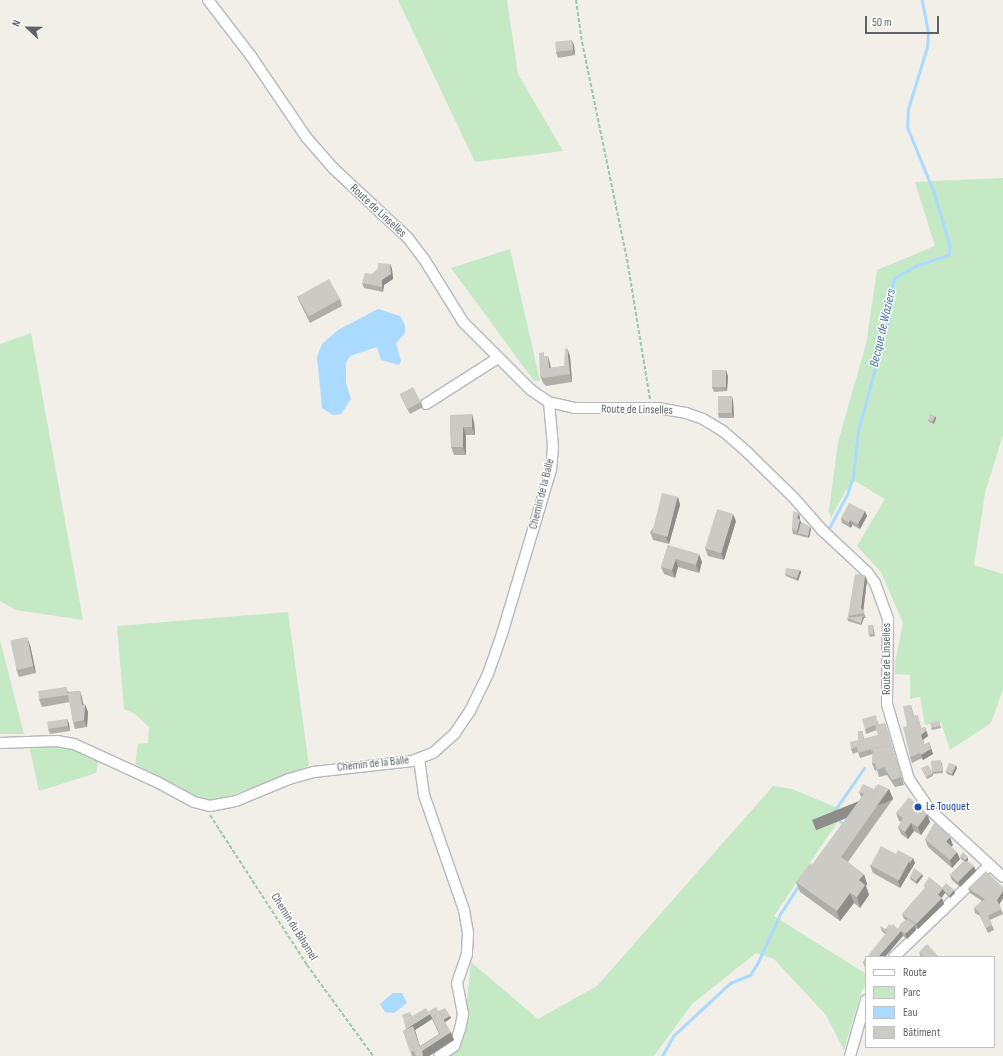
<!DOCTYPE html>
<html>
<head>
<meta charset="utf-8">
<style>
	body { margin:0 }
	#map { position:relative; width:1003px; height:1056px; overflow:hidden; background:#f1efe8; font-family:"Sofia Sans Condensed",sans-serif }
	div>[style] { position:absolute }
	.green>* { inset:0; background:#c5e8c5 }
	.water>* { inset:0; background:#aadaff }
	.stream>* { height:3px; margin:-1.5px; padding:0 1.5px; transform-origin:1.5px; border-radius:1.5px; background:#aadaff }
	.path>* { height:2px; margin-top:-1px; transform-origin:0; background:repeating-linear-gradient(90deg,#9cc7a9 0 4px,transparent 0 6px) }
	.roads { filter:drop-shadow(1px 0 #b5b8bc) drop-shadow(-1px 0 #b5b8bc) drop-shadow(0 1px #b5b8bc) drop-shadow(0 -1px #b5b8bc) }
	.minor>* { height:10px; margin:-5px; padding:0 5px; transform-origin:5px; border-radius:5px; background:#fff }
	.wall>* { inset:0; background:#afaea9 }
	.shaded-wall>* { inset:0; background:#8f8d8a; transform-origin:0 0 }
	.building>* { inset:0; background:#cccac5; transform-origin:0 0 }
	.dots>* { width:11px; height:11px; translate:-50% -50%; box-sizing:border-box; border:2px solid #fff; border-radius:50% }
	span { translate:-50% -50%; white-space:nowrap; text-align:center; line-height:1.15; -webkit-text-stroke:3px #fff; paint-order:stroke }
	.street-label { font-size:12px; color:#5f6368 }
	.transit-label { font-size:12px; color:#164399 }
	.left { translate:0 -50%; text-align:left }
	.water-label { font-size:13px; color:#4174aa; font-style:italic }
	.legend { position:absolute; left:865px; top:956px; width:130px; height:92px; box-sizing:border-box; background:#fff; border:1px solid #bfc1c3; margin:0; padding:5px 7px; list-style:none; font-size:12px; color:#5f6368 }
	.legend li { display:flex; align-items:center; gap:8px; height:20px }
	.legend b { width:20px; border:1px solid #bfc1c3 }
	.north { position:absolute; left:8px; top:8px; width:40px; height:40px; -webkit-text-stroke:3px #fff; paint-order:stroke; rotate:292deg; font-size:11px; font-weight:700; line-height:16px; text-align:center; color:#5f6368 }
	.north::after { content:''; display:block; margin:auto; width:14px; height:18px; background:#5f6368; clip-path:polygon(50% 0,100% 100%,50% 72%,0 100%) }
	.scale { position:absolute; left:865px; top:16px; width:74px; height:18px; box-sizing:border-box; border:2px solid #5f6368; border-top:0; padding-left:5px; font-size:12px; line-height:14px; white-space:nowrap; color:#5f6368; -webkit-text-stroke:3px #fff; paint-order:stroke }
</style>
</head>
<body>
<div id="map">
	<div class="green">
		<div style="clip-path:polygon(398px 0,507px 0,518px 74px,563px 151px,475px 162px)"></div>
		<div style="clip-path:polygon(1003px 178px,1003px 435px,985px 493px,974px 565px,1003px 574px,1003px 689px,991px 723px,950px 750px,941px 722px,925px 725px,920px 697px,910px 699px,910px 675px,895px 674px,895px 662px,903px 623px,881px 572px,857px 546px,885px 499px,855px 481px,846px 490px,831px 518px,829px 511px,838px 442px,866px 344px,877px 270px,935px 246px,915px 182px)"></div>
		<div style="clip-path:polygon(510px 249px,540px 381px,534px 381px,451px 268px)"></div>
		<div style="clip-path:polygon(31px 333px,83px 620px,16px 610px,0 601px,0 344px)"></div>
		<div style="clip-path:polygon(288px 612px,309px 766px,216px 801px,192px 796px,135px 764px,138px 744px,148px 743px,149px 727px,135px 714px,124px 709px,117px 626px)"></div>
		<div style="clip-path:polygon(0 640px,24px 734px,0 734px)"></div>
		<div style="clip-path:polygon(57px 744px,74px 747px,99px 758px,96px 773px,39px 791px,29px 746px)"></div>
		<div style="clip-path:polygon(773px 786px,792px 789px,845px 811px,774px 916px,866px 974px,866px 985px,861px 992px,844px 1050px,826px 1015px,774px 959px,756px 953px,692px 1004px,654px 1056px,446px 1056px,465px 1021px,471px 962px,538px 1019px,597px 986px)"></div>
	</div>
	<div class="water">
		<div style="clip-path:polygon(378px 309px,400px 316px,405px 325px,405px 333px,396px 343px,401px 361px,399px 365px,381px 360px,377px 347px,350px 356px,346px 363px,346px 383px,351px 399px,341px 414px,333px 415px,322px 408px,317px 357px,322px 344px,338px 330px)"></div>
		<div style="clip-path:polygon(393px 993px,402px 993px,407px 1003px,394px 1013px,385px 1012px,380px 1004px)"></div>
	</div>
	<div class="stream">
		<div style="left:829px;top:528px;width:38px;rotate:-62deg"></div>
		<div style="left:847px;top:494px;width:18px;rotate:-71deg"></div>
		<div style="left:853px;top:477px;width:46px;rotate:-83.8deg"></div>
		<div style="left:858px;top:431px;width:119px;rotate:-74.9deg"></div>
		<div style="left:889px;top:316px;width:38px;rotate:-83deg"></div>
		<div style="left:894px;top:278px;width:26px;rotate:-29deg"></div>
		<div style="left:917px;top:265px;width:33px;rotate:-18deg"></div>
		<div style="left:948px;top:255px;width:8px;rotate:-76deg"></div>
		<div style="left:950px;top:247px;width:56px;rotate:-106.5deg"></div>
		<div style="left:934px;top:193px;width:71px;rotate:-112.2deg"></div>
		<div style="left:907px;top:127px;width:18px;rotate:-87deg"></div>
		<div style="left:908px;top:109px;width:65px;rotate:-73deg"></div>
		<div style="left:927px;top:47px;width:15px;rotate:-86deg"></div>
		<div style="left:928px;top:32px;width:33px;rotate:-101deg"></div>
		<div style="left:845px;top:826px;width:18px;rotate:-137deg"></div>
		<div style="left:832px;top:814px;width:56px;rotate:-55.2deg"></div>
		<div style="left:662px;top:1056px;width:23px;rotate:-61deg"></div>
		<div style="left:673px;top:1036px;width:78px;rotate:-42.9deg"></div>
		<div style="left:730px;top:983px;width:22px;rotate:-22deg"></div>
		<div style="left:750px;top:975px;width:13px;rotate:-58deg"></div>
		<div style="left:757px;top:964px;width:55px;rotate:-65.3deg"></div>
		<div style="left:780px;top:914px;width:37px;rotate:-57deg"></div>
	</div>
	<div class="path">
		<div style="left:576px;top:0;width:42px;rotate:81.9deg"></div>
		<div style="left:582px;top:42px;width:222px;rotate:78.3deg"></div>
		<div style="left:627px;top:259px;width:142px;rotate:80.7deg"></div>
		<div style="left:210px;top:815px;width:179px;rotate:57.1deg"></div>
		<div style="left:307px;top:965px;width:112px;rotate:54deg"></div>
	</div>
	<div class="roads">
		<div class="minor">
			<div style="left:208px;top:0;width:71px;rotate:52.5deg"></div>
			<div style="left:251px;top:56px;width:98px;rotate:55.8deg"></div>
			<div style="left:306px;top:137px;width:41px;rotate:48.9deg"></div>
			<div style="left:333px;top:168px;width:103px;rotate:43deg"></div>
			<div style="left:408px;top:238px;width:26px;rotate:53deg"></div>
			<div style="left:424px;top:259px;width:74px;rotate:58.2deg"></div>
			<div style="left:463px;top:322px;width:96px;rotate:45deg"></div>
			<div style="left:531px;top:390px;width:22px;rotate:34deg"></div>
			<div style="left:549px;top:402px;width:26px;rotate:13deg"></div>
			<div style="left:574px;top:408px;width:84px"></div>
			<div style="left:658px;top:408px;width:28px;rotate:10deg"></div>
			<div style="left:686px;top:413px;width:18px;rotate:19deg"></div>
			<div style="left:703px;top:419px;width:23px;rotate:31deg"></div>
			<div style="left:723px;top:431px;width:33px;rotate:41deg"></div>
			<div style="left:748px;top:453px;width:64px;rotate:44.4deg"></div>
			<div style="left:794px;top:498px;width:43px;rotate:48.8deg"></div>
			<div style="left:822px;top:530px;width:62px;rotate:43deg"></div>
			<div style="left:867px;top:572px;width:14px;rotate:54deg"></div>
			<div style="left:875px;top:583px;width:38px;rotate:70deg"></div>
			<div style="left:888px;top:619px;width:85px;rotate:90.7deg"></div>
			<div style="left:887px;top:704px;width:78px;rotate:73.7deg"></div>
			<div style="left:909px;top:779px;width:36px;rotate:56deg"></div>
			<div style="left:929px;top:809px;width:100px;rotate:42.6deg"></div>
			<div style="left:426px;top:404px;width:85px;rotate:-32.6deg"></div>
			<div style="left:0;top:743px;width:57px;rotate:-2deg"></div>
			<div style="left:57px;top:741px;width:17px;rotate:10deg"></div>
			<div style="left:74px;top:744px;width:91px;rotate:24.6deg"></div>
			<div style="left:157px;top:782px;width:42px;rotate:28.4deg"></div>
			<div style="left:194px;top:802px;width:16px;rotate:14deg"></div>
			<div style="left:210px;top:806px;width:26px;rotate:-11deg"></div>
			<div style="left:236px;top:801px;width:57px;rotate:-22.5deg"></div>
			<div style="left:289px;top:779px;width:26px;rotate:-16deg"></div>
			<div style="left:314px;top:772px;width:99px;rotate:-6.4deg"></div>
			<div style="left:412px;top:761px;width:22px;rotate:-21deg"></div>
			<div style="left:433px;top:753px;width:30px;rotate:-42deg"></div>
			<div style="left:455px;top:733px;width:27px;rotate:-56deg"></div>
			<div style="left:470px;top:711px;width:41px;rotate:-64.1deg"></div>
			<div style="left:488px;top:674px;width:42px;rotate:-70.7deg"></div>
			<div style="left:502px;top:634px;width:171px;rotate:-73.4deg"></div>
			<div style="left:551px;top:470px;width:23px;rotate:-85deg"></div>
			<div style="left:553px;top:447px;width:45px;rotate:-95.1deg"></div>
			<div style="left:419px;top:759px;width:36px;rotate:82deg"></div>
			<div style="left:424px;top:795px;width:122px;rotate:70.8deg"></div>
			<div style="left:464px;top:910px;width:23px;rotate:80deg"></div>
			<div style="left:468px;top:933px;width:21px;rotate:93deg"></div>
			<div style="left:467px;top:954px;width:31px;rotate:109deg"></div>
			<div style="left:457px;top:983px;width:32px;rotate:79deg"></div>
			<div style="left:463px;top:1014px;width:15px;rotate:101deg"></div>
			<div style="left:460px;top:1029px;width:18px;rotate:109deg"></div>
			<div style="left:454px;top:1046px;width:18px;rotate:146deg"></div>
			<div style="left:894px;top:957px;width:133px;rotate:-43.8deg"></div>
			<div style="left:850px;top:1056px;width:58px;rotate:-74.1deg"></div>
		</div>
	</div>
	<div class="wall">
		<div style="clip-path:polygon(574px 45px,575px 55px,558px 58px,556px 52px)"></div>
		<div style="clip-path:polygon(390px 264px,392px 269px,393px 279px,384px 285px,383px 292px,364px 288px,362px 283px,372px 274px)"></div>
		<div style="clip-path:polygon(297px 296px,340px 299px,342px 306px,310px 323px,300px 303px)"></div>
		<div style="clip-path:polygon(545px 356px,548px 356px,551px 368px,564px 366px,570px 356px,572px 382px,546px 386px,543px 383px,540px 375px)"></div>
		<div style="clip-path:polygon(728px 376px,727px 391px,714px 392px,712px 387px)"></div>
		<div style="clip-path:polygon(400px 394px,421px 402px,423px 407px,410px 414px,402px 399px)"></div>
		<div style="clip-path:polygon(733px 401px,734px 418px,719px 418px,718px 413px)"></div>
		<div style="clip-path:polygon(450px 415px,474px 422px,475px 435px,466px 435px,466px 455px,454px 455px,451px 447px)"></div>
		<div style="clip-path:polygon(935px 416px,936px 418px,934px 424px,929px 422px,928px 420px)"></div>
		<div style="clip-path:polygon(678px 497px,680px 505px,669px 544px,653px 540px,650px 532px)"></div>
		<div style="clip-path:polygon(865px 511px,867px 516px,860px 529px,852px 525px,851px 528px,842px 523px,841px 518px)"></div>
		<div style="clip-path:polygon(800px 518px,800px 520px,801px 522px,810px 527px,811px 529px,809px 538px,793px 534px,792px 529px)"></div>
		<div style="clip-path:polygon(736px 521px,724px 560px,708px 556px,705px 548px)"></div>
		<div style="clip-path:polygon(668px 545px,702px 562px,699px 573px,678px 567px,675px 578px,664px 574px,661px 567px)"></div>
		<div style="clip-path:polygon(800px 570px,801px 572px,798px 581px,786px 576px,785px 574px)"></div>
		<div style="clip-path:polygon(867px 580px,863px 611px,866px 618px,864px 618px,861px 625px,848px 621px,847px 618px,849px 618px,848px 616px)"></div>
		<div style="clip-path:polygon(873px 625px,875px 636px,870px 637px,869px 634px)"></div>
		<div style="clip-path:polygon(30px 645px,36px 673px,19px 677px,16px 669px)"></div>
		<div style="clip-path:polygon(66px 687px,68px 692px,80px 691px,82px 698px,83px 704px,88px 712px,87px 727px,75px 729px,73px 722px,70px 702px,42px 707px,39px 699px)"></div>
		<div style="clip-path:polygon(911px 705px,914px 716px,919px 720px,921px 728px,927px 732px,928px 736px,923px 740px,924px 745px,929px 742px,933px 754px,923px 760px,922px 758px,912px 763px,910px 757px)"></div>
		<div style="clip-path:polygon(67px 719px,69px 724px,70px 731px,50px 734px,48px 729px)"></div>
		<div style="clip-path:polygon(877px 720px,879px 725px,885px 723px,904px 785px,895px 787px,887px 775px,879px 777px,877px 770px,875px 771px,872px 763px,873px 754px,860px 758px,858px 752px,853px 754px,851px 749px,858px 740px,863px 731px,863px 734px,864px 739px,878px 735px,877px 730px,866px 734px,865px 729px)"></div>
		<div style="clip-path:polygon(939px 721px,941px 728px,932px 730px,931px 728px)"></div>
		<div style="clip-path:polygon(942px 762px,943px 773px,933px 774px,932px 771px)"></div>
		<div style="clip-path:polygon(921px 768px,933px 773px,933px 776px,927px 779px)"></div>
		<div style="clip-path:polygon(957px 768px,953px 776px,947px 774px,946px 771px)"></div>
		<div style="clip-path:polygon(874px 789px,889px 789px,893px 799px,848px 862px,867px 884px,866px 886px,869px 895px,860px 908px,854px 903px,840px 921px,800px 892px,796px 882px,812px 865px,862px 797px,861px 797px,859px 792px)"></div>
		<div style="clip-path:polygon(896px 813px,927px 814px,930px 822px,921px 835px,914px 831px,908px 839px,901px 834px,898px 827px,901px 822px,899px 821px)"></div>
		<div style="clip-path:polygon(925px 839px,953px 845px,951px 846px,960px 859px,952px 868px,928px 847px)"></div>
		<div style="clip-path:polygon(896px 854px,913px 858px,915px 863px,900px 888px,873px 873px,870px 865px)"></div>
		<div style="clip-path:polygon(960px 856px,968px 860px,967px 861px,976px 871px,960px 887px,952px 880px,950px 875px,964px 861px,961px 859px)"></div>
		<div style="clip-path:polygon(923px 876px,917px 884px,910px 879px,910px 877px)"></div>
		<div style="clip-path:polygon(924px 885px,942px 888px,955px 893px,950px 898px,945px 893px,941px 898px,944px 904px,918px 929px,915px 927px,916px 930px,907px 939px,903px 936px,885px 934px,882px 931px,880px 926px,885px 929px,892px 926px,898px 929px,906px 920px,904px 919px,902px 914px,925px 888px)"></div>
		<div style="clip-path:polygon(1003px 887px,1003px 898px,999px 904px,1003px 914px,990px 920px,994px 930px,988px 933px,980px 916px,975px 913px,974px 908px,982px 901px,970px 893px,968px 888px)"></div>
		<div style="clip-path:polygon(919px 952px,939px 957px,921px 957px)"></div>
		<div style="clip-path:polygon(866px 958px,866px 968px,865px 967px,863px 962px)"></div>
		<div style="clip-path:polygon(evenodd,439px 1011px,450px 1016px,451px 1018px,445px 1022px,454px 1040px,429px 1056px,412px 1056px,403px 1031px,406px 1029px,430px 1014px,439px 1011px,432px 1019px,439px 1034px,420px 1046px,415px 1030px,432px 1019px)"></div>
	</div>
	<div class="shaded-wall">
		<div style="clip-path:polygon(572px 40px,574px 45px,575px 55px,573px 50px)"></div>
		<div style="clip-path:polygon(390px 264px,392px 269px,393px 279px,384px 285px,383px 292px,382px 287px,382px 280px)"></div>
		<div style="clip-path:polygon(567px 348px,570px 356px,572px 382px,570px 374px)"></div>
		<div style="clip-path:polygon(548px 356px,550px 364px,552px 376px,549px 368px)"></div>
		<div style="clip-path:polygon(726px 370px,728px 376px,727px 391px,725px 386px)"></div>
		<div style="clip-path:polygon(732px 396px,733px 401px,734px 418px,732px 413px)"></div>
		<div style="clip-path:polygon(472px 414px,474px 422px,475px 435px,472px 427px)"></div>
		<div style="clip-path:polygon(935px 416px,936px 418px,934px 424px,933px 421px)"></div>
		<div style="clip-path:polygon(463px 427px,466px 435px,466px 455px,463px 447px)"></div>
		<div style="clip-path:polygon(678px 497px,680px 505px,669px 544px,666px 537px)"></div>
		<div style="clip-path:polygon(865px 511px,867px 516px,860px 529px,858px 524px)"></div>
		<div style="clip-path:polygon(799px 513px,800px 518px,799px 524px,797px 518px)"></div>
		<div style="clip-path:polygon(733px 514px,736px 521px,724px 560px,721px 553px)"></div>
		<div style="clip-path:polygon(800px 520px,802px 525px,798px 533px,797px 531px)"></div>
		<div style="clip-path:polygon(850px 520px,852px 525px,851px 528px,849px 523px)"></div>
		<div style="clip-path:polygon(810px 527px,811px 529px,809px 538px,808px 536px)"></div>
		<div style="clip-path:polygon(699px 554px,702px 562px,699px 573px,696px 565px)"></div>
		<div style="clip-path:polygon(676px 559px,678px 567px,675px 578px,672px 570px)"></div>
		<div style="clip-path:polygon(800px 570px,801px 572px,798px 581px,797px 578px)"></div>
		<div style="clip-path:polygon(865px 575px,867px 580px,863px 613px,861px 608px)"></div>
		<div style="clip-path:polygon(863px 616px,864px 618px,861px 625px,861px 623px)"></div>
		<div style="clip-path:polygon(27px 637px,30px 645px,36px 673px,33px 666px)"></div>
		<div style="clip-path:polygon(80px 691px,82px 698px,85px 712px,82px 705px)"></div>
		<div style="clip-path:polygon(85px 704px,88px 712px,87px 727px,84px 720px)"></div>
		<div style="clip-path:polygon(67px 719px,69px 724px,70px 731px,68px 726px)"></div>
		<div style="clip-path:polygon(925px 727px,928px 736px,923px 740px,926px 751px,921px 735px)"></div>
		<div style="clip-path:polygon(929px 742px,933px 754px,923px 760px,921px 755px)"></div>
		<div style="clip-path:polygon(956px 765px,957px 768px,953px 776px,952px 774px)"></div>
		<div style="left:889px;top:789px;width:11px;height:83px;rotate:68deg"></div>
		<div style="clip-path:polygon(927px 814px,930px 822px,921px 835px,918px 827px)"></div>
		<div style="clip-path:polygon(911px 823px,914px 831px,908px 839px,905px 832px)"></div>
		<div style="clip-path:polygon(950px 837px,953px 845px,949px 849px,946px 841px)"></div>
		<div style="clip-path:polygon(957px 852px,960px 859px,952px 868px,950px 860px)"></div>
		<div style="clip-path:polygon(968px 857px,968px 860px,966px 863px,965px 860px)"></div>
		<div style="clip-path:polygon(913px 858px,915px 863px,912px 868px,910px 863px)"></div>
		<div style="clip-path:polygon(909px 861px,912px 868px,900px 888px,898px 880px)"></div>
		<div style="clip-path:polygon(974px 866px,976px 871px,960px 887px,958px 882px)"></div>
		<div style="clip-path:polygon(864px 874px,867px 884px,866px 886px,869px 895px,860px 908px,857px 897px,859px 880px)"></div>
		<div style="clip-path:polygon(922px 874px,923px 876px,917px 884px,916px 881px)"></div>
		<div style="clip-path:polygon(943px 888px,945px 893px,940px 900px,938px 895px)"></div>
		<div style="clip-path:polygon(954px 890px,955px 893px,950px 898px,950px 895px)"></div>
		<div style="clip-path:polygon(1003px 891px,1003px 898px,999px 905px,997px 900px)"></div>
		<div style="clip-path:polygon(850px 893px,854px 903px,840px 921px,837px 911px)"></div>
		<div style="clip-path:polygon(942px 898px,944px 904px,918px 929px,916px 924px)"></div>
		<div style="clip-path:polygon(915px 925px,916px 930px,907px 939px,905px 934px)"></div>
		<div style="clip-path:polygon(901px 931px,903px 936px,885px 957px,878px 957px)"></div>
		<div style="clip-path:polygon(430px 1014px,432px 1019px,415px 1030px,422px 1054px,406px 1029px)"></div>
		<div style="clip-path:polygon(450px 1016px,451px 1018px,444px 1023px,443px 1020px)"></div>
		<div style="clip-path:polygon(451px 1032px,454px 1040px,429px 1056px,423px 1056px,422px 1051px)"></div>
	</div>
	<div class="building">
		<div style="left:572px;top:40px;width:10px;height:17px;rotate:84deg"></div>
		<div style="clip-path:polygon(378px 263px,390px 264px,391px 274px,382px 280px,382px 287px,362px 283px,365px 273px,372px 274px,378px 268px)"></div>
		<div style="left:329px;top:279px;width:23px;height:36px;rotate:61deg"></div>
		<div style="clip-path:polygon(567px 348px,570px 374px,543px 378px,540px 375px,539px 353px,544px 352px,544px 356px,548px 356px,549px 368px,564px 366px,565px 349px)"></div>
		<div style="left:712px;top:370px;width:14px;height:17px"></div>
		<div style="left:413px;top:387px;width:17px;height:15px;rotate:62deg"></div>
		<div style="left:718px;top:396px;width:14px;height:17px"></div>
		<div style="clip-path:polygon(472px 414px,472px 427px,463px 427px,463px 447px,451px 447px,450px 415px)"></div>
		<div style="clip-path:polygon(930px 414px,935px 416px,933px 421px,928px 420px)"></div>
		<div style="left:662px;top:493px;width:16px;height:41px;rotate:14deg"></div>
		<div style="clip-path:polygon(849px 503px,865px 511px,858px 524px,850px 520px,849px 523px,841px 518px)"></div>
		<div style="left:717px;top:509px;width:17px;height:41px;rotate:17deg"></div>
		<div style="clip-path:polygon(793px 511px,799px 513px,797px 518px,800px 520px,797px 531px,792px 529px)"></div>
		<div style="clip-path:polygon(801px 522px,810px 527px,808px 536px,798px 533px)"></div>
		<div style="clip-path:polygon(668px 545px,699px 554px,696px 565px,676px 559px,672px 570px,661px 567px)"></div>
		<div style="clip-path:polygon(786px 568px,800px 570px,797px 578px,785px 574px)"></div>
		<div style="clip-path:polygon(855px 574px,865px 575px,861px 608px,865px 613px,848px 616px)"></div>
		<div style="clip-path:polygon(863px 616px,861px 623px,847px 618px)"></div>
		<div style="left:868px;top:625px;width:5px;height:9px"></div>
		<div style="left:27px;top:637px;width:30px;height:17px;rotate:78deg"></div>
		<div style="clip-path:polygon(66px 687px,67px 693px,80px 691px,82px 705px,85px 704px,84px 720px,73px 722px,68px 695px,39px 699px,38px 691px)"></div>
		<div style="clip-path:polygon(911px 705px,913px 716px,918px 715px,921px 728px,925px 727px,926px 731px,921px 735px,924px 745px,929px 742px,931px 749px,921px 755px,920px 753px,910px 757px,903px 727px,907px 726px,903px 706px)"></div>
		<div style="clip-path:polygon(876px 715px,878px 725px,885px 723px,893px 748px,892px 746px,873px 748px,872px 753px,871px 749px,858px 753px,857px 747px,851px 749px,850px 742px,878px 735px,875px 725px,865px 729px,862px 719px)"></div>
		<div style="left:67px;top:719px;width:7px;height:20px;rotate:82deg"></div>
		<div style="left:939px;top:721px;width:5px;height:9px;rotate:79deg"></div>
		<div style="left:858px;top:731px;width:5px;height:9px"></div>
		<div style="clip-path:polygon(892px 746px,901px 777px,892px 780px,884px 767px,877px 770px,875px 763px,872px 763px,873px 748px)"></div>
		<div style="left:941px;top:760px;width:11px;height:10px;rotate:85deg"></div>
		<div style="clip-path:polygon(949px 763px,956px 765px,952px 774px,946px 771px)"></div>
		<div style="clip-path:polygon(928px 765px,933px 773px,926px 777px,921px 768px)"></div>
		<div style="clip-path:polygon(863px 784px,874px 789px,876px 785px,877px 786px,873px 794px,866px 791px,864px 794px,859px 792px)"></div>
		<div style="clip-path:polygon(878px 784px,889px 789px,841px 857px,864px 874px,859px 880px,865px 885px,857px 897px,850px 893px,837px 911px,796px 882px,810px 863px,812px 865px,866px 791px,873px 794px)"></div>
		<div style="clip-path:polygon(909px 797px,927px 814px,918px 827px,911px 823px,905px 832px,898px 827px,903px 818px,896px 813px)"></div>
		<div style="clip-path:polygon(935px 822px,950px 837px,946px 841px,957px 852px,950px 860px,925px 839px)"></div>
		<div style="left:881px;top:846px;width:32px;height:22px;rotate:28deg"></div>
		<div style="clip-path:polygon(898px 850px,913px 858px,910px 863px,909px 861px,896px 854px)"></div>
		<div style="clip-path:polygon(963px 852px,968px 857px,965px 860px,960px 856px)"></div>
		<div style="clip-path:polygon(965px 861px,969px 862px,974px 866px,958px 882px,950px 875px)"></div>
		<div style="clip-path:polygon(914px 868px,922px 874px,916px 881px,910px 877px)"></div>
		<div style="clip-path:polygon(986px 871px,1003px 887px,1003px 891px,997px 900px,1001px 909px,988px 916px,992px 925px,986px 928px,978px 911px,974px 908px,985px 899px,968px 888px)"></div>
		<div style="clip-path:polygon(929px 877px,943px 888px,938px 895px,942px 898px,916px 924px,902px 914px,926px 887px,924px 885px)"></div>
		<div style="clip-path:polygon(946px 883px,954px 890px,950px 895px,944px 891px,942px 888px)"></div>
		<div style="clip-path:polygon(908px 919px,915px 925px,905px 934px,901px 931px,878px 957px,867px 957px,886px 933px,880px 926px,888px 931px,893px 924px,898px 929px,901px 923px)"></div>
		<div style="left:889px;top:924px;width:4px;height:6px;rotate:34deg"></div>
		<div style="clip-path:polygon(927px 944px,939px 957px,924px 957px,919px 952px)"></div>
		<div style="clip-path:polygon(866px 958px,866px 965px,863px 962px)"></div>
		<div style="clip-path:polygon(436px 1007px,451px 1032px,422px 1051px,423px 1056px,416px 1056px,414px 1051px,410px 1052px,403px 1031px,413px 1026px,420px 1047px,440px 1034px,429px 1011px)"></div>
		<div style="clip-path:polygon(426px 1008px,430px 1014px,406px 1029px,404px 1021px)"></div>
		<div style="clip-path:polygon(445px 1008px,450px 1016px,443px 1020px,439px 1011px)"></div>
		<div style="clip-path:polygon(410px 1012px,412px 1016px,404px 1021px,402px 1015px)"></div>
	</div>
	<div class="dots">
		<div style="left:918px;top:807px;background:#1a4fb4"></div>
	</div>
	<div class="street-label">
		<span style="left:378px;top:211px;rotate:43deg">Route de Linselles</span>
		<span style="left:637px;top:410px;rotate:1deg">Route de Linselles</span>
		<span style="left:542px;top:494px;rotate:-76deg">Chemin de la Balle</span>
		<span style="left:887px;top:659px;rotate:-90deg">Route de Linselles</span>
		<span style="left:373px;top:764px;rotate:-6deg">Chemin de la Balle</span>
		<span style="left:294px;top:927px;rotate:58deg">Chemin du Bihamel</span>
	</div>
	<div class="transit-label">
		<span class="left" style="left:926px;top:807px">Le Touquet</span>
	</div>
	<div class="water-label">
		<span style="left:883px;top:328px;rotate:-77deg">Becque de Waziers</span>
	</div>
	<ul class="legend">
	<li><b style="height:5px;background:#fff"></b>Route</li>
	<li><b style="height:11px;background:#c5e8c5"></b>Parc</li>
	<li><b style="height:11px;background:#aadaff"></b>Eau</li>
	<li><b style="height:11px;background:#cccac5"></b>Bâtiment</li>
	</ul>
	<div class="north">N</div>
	<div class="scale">50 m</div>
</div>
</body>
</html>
